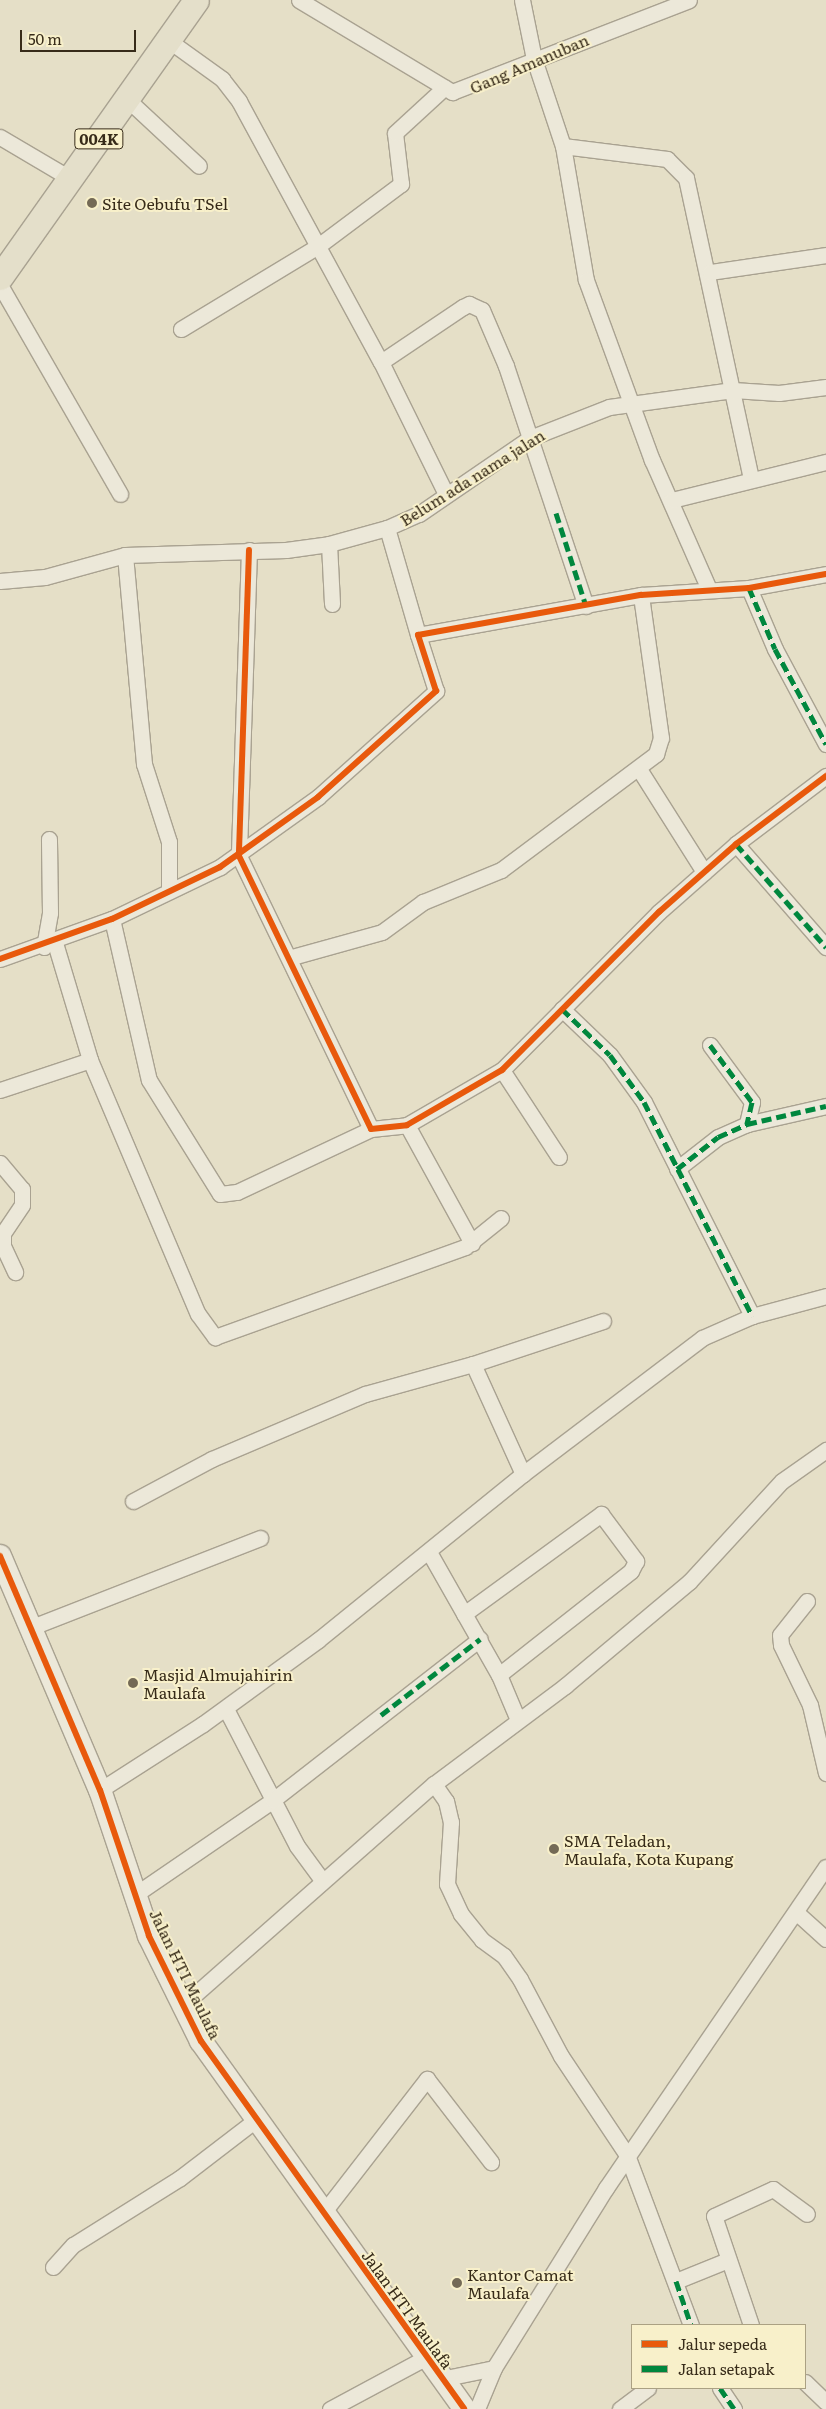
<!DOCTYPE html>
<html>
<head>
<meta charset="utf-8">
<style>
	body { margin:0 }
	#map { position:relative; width:826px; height:2409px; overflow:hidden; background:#e5dfc7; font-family:Literata,serif }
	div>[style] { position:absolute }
	.roads { filter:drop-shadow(1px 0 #a9a291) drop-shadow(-1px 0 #a9a291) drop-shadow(0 1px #a9a291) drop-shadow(0 -1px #a9a291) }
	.street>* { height:15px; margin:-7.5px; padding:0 7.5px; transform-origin:7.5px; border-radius:7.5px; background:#ece8d9 }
	.secondary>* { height:22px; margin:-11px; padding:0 11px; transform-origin:11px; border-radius:11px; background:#ece8d9 }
	.primary>* { height:25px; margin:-12.5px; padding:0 12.5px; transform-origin:12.5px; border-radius:12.5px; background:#e4dfca }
	.quiet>* { height:5px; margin-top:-2.5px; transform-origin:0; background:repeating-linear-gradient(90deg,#00873e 0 10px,transparent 0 15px) }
	.cycleway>* { height:6px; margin:-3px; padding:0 3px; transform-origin:3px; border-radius:3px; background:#e8590c }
	.dots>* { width:14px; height:14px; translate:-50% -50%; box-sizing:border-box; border:2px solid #f8f0ca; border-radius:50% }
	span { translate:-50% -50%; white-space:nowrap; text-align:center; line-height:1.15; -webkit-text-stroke:4px #f8f0ca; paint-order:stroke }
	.shield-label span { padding:1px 4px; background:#f8f0ca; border:1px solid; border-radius:4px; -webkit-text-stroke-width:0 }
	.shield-label { font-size:15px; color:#372b19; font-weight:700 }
	.street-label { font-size:16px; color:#372b19 }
	.poi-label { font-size:16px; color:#372b19 }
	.left { translate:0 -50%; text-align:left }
	.legend { position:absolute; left:631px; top:2324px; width:175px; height:65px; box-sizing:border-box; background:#f8f0ca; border:1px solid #aba183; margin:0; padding:6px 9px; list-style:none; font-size:15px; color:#372b19 }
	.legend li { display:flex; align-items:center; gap:10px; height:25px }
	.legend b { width:25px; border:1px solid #aba183 }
	.scale { position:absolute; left:20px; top:30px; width:116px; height:22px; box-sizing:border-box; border:2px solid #372b19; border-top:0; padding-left:6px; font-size:15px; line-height:18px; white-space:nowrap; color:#372b19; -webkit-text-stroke:4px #f8f0ca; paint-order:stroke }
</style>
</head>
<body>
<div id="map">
	<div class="roads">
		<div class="street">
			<div style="left:299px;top:0;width:179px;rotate:31deg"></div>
			<div style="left:452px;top:92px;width:254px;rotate:-21.2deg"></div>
			<div style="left:522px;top:0;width:60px;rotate:78.5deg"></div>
			<div style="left:534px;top:59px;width:92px;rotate:71.6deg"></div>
			<div style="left:563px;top:146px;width:136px;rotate:80.3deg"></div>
			<div style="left:586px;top:280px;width:192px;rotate:69.9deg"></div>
			<div style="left:652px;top:460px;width:141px;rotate:66.2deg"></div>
			<div style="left:168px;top:40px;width:67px;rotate:35.8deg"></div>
			<div style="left:222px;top:79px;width:28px;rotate:52deg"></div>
			<div style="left:239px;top:101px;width:297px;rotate:61.5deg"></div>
			<div style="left:381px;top:362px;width:147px;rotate:63.8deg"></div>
			<div style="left:127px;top:99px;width:98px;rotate:42.9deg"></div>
			<div style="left:0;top:137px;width:82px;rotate:30.6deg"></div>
			<div style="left:563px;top:146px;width:105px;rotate:7.1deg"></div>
			<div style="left:667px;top:159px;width:27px;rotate:45deg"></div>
			<div style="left:686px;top:178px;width:307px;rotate:77.8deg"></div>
			<div style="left:710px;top:272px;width:117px;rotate:-8.3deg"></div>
			<div style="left:0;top:285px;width:241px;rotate:60.1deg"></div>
			<div style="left:181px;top:329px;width:160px;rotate:-31.2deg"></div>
			<div style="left:318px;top:246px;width:104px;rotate:-36.8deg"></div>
			<div style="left:401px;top:184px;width:51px;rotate:-96.7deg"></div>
			<div style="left:395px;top:133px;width:67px;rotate:-42.6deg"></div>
			<div style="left:381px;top:362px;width:99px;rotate:-33.9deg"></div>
			<div style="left:463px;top:307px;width:7px;rotate:-27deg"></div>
			<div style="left:469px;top:304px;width:14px;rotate:25deg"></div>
			<div style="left:482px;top:310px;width:61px;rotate:66.8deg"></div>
			<div style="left:506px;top:366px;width:253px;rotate:71.6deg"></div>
			<div style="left:672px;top:500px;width:159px;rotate:-13.9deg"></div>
			<div style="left:387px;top:528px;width:111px;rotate:73.8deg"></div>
			<div style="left:329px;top:544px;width:60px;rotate:87.1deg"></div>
			<div style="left:249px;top:550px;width:306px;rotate:91.9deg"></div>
			<div style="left:239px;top:856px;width:303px;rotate:64.2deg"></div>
			<div style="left:371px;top:1129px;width:36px;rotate:-6deg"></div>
			<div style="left:407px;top:1125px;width:110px;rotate:-30.1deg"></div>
			<div style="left:502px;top:1070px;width:223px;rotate:-45.2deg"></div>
			<div style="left:659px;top:912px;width:103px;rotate:-41.4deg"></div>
			<div style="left:736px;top:844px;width:113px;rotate:-37.1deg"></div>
			<div style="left:125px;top:555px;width:210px;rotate:84.8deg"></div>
			<div style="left:144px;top:764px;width:82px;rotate:72.2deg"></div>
			<div style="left:169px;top:842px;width:49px;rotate:90deg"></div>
			<div style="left:0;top:581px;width:45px;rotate:-5.1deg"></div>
			<div style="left:45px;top:577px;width:83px;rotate:-15.4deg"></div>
			<div style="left:125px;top:555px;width:161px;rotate:-1.8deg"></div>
			<div style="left:286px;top:550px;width:43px;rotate:-7.9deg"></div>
			<div style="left:329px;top:544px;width:60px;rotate:-15.4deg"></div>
			<div style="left:387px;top:528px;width:35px;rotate:-24deg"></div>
			<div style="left:419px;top:514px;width:135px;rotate:-34.4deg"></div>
			<div style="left:530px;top:438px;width:85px;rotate:-21.4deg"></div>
			<div style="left:609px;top:407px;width:125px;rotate:-7.8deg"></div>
			<div style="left:733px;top:390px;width:46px;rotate:3.7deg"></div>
			<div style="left:779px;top:393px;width:47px;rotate:-7.3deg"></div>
			<div style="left:749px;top:588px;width:66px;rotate:66.9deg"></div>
			<div style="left:775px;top:649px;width:108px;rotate:61.8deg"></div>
			<div style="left:639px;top:769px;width:122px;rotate:57.7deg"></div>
			<div style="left:736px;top:844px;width:137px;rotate:48.9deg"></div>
			<div style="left:112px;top:919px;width:165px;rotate:77.1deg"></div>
			<div style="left:149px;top:1080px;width:134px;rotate:58.1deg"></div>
			<div style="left:220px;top:1194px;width:17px;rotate:-7deg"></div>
			<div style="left:237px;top:1192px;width:148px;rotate:-25.2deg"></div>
			<div style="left:55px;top:943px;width:122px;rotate:73.3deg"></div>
			<div style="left:90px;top:1060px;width:276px;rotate:67deg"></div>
			<div style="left:198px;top:1314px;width:29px;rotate:54deg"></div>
			<div style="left:215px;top:1337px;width:266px;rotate:-19.8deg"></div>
			<div style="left:465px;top:1247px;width:46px;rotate:-38.9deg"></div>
			<div style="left:44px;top:947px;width:35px;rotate:-80deg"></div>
			<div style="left:50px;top:913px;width:74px;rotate:-90.8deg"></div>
			<div style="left:292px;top:957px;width:93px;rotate:-15.5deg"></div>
			<div style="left:382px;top:932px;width:51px;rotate:-36.2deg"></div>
			<div style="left:423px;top:902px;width:84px;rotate:-22.3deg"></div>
			<div style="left:501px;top:870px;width:194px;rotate:-36.8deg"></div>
			<div style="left:656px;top:754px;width:17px;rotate:-73deg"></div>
			<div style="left:661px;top:738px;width:144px;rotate:-98deg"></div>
			<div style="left:0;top:959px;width:119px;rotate:-19.7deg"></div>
			<div style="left:112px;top:919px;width:120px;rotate:-25.7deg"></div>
			<div style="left:220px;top:867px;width:120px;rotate:-35.5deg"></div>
			<div style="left:318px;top:797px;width:159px;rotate:-41.9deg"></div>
			<div style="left:436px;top:691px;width:59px;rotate:-107.8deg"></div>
			<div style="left:418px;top:635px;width:227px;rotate:-10.2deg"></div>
			<div style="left:641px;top:595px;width:108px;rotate:-3.7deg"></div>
			<div style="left:749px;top:588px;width:78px;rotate:-10.3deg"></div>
			<div style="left:562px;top:1009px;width:66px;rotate:43.8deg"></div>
			<div style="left:610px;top:1055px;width:58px;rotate:54.1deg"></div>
			<div style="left:644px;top:1102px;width:240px;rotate:63.2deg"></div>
			<div style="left:710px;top:1045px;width:71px;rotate:53.6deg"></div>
			<div style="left:752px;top:1102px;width:23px;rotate:103deg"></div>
			<div style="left:502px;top:1070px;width:104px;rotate:56.8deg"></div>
			<div style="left:0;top:1090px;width:95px;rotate:-18.4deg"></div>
			<div style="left:407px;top:1125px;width:135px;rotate:61.2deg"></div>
			<div style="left:0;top:1163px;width:34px;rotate:50deg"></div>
			<div style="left:22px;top:1189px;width:16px;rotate:90deg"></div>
			<div style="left:22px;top:1205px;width:34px;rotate:124deg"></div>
			<div style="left:3px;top:1233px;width:13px;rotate:90deg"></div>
			<div style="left:3px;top:1246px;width:29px;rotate:65deg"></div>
			<div style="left:677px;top:1169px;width:52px;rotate:-38deg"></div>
			<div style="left:718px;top:1137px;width:32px;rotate:-24deg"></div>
			<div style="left:747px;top:1124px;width:81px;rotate:-12.8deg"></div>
			<div style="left:473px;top:1364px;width:137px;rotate:-18.3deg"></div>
			<div style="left:133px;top:1501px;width:89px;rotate:-28deg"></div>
			<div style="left:212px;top:1459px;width:166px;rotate:-23deg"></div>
			<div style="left:365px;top:1394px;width:112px;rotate:-15.5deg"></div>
			<div style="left:473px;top:1364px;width:121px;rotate:65.6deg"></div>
			<div style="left:429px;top:1552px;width:142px;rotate:60.4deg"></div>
			<div style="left:499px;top:1675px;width:49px;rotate:67.1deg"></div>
			<div style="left:807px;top:1601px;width:43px;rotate:128.5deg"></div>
			<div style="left:780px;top:1635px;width:10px;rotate:84deg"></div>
			<div style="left:781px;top:1645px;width:67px;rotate:64.2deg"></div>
			<div style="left:810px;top:1705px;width:70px;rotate:76.8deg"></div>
			<div style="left:464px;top:1614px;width:170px;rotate:-36.1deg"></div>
			<div style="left:601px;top:1514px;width:59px;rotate:53.3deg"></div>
			<div style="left:636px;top:1561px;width:11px;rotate:117deg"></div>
			<div style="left:631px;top:1571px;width:168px;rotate:141.8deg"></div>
			<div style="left:32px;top:1627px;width:245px;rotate:-21.3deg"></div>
			<div style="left:226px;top:1709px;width:154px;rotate:62.6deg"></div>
			<div style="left:297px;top:1846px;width:42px;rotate:53.7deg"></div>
			<div style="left:434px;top:1784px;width:21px;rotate:55deg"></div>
			<div style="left:446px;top:1801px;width:22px;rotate:77deg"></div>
			<div style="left:451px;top:1822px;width:62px;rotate:93.7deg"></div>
			<div style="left:447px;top:1884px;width:33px;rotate:65deg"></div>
			<div style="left:461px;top:1914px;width:33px;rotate:51deg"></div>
			<div style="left:482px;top:1940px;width:27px;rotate:36deg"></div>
			<div style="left:504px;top:1956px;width:28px;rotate:55deg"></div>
			<div style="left:520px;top:1979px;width:87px;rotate:62deg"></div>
			<div style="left:561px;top:2056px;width:119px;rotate:56.3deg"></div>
			<div style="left:627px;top:2155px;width:182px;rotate:69.4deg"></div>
			<div style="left:100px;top:1790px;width:122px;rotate:-32.7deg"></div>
			<div style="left:203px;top:1724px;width:142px;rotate:-36.1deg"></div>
			<div style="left:318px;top:1640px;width:264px;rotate:-39deg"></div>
			<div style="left:523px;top:1474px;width:225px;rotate:-37.2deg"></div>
			<div style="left:702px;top:1338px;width:55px;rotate:-23.7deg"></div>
			<div style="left:752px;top:1316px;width:77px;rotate:-15.1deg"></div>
			<div style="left:133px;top:1896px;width:170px;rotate:-34.4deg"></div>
			<div style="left:273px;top:1800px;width:262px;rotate:-37.9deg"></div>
			<div style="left:797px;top:1913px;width:39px;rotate:42deg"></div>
			<div style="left:183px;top:2005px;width:334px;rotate:-41.4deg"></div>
			<div style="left:434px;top:1784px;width:164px;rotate:-36.8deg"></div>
			<div style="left:565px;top:1686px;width:162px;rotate:-40deg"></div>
			<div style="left:689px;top:1582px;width:137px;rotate:-47.4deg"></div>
			<div style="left:782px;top:1481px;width:54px;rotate:-35.2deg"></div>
			<div style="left:323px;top:2213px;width:170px;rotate:-52.2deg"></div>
			<div style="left:427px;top:2079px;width:105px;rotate:52.4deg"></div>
			<div style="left:53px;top:2267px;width:30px;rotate:-48deg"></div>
			<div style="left:73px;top:2245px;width:126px;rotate:-32.1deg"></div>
			<div style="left:180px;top:2178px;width:97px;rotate:-37.5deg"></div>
			<div style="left:676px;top:2281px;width:56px;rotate:-22deg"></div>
			<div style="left:751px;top:2325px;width:115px;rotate:-108.7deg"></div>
			<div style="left:714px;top:2216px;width:65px;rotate:-24.6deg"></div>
			<div style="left:773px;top:2189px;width:42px;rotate:36.3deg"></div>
			<div style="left:441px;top:2379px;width:54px;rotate:-11.7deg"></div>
			<div style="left:805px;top:2382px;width:29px;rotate:44deg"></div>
			<div style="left:720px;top:2388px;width:25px;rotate:56deg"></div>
			<div style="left:330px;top:2409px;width:108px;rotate:-28.2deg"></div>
			<div style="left:477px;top:2409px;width:44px;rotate:-67.5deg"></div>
			<div style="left:494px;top:2368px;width:212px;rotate:-58.1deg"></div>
			<div style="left:606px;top:2188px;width:389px;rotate:-55.6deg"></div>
			<div style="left:620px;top:2409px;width:35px;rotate:-37deg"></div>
		</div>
		<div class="secondary">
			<div style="left:0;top:1556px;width:254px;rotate:66.9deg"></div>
			<div style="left:100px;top:1790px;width:154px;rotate:71.4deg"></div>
			<div style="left:149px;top:1936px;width:117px;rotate:63.7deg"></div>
			<div style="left:201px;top:2041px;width:452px;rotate:54.4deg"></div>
		</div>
		<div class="primary">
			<div style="left:0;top:277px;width:339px;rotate:-54.7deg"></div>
		</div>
	</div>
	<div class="quiet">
		<div style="left:556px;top:513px;width:98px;rotate:72.1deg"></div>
		<div style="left:749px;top:588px;width:66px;rotate:66.9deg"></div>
		<div style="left:775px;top:649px;width:108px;rotate:61.8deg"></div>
		<div style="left:736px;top:844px;width:137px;rotate:48.9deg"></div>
		<div style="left:562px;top:1009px;width:66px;rotate:43.8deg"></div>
		<div style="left:610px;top:1055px;width:58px;rotate:54.1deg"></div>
		<div style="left:644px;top:1102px;width:240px;rotate:63.2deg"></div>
		<div style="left:710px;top:1045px;width:71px;rotate:53.6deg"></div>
		<div style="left:752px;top:1102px;width:23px;rotate:103deg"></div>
		<div style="left:677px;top:1169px;width:52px;rotate:-38deg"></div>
		<div style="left:718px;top:1137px;width:32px;rotate:-24deg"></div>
		<div style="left:747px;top:1124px;width:81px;rotate:-12.8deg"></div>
		<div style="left:381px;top:1715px;width:125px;rotate:-37.5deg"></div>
		<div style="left:676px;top:2281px;width:46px;rotate:71.2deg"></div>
		<div style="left:720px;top:2388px;width:25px;rotate:56deg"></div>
	</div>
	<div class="cycleway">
		<div style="left:249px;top:550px;width:306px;rotate:91.9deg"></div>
		<div style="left:239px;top:856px;width:303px;rotate:64.2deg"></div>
		<div style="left:371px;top:1129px;width:36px;rotate:-6deg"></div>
		<div style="left:407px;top:1125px;width:110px;rotate:-30.1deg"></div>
		<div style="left:502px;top:1070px;width:223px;rotate:-45.2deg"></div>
		<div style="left:659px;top:912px;width:103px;rotate:-41.4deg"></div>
		<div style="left:736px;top:844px;width:113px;rotate:-37.1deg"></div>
		<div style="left:0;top:959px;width:119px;rotate:-19.7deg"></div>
		<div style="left:112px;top:919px;width:120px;rotate:-25.7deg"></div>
		<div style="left:220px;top:867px;width:120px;rotate:-35.5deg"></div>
		<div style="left:318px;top:797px;width:159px;rotate:-41.9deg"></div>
		<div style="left:436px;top:691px;width:59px;rotate:-107.8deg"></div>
		<div style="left:418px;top:635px;width:227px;rotate:-10.2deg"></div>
		<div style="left:641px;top:595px;width:108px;rotate:-3.7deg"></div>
		<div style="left:749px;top:588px;width:78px;rotate:-10.3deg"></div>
		<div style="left:0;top:1556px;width:254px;rotate:66.9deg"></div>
		<div style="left:100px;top:1790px;width:154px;rotate:71.4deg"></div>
		<div style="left:149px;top:1936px;width:117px;rotate:63.7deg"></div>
		<div style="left:201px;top:2041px;width:452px;rotate:54.4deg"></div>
	</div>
	<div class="dots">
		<div style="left:92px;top:203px;background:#746a56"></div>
		<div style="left:133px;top:1683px;background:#746a56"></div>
		<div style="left:554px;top:1849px;background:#746a56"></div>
		<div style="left:457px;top:2283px;background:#746a56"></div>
	</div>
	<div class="shield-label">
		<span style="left:99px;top:139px">004K</span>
	</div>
	<div class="street-label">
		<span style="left:529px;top:63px;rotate:-23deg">Gang Amanuban</span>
		<span style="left:472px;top:477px;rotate:-32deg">Belum ada nama jalan</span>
		<span style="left:186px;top:1974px;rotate:64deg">Jalan HTI Maulafa</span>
		<span style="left:408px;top:2309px;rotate:54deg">Jalan HTI Maulafa</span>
	</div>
	<div class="poi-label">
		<span class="left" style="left:102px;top:203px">Site Oebufu TSel</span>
		<span class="left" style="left:143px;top:1683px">Masjid Almujahirin<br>Maulafa</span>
		<span class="left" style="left:564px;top:1849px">SMA Teladan,<br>Maulafa, Kota Kupang</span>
		<span class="left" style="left:467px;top:2283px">Kantor Camat<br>Maulafa</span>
	</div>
	<ul class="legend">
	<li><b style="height:6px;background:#e8590c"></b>Jalur sepeda</li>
	<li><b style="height:6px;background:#00873e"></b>Jalan setapak</li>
	</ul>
	<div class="scale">50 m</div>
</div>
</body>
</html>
